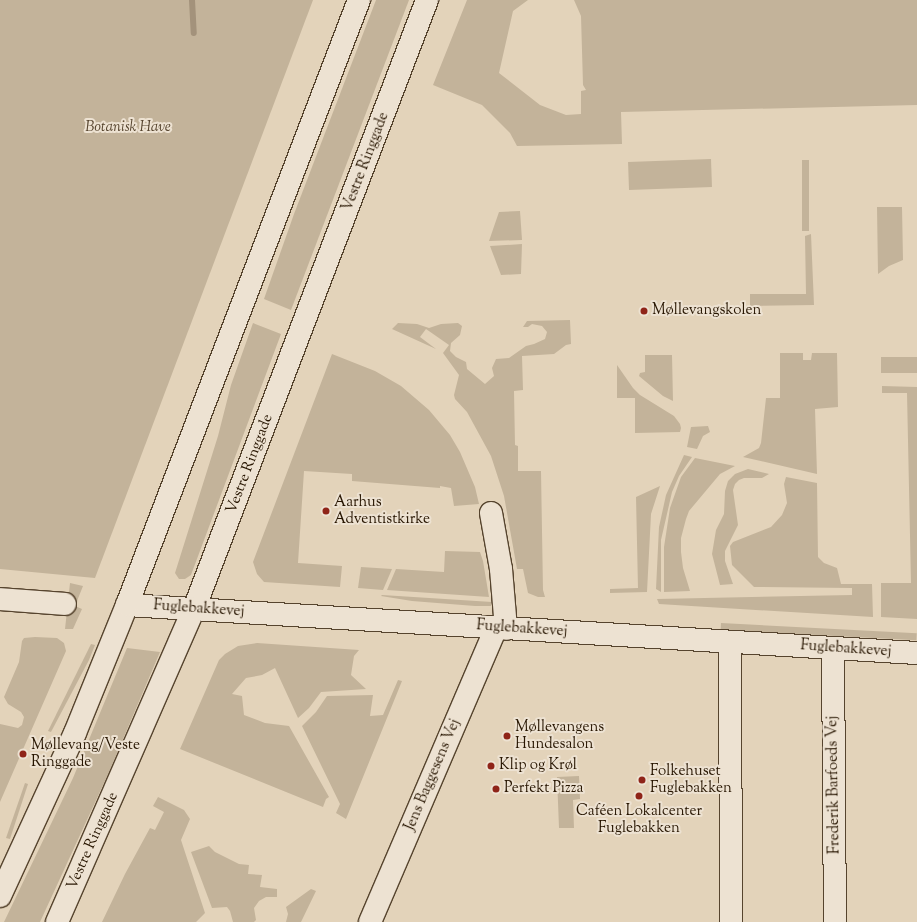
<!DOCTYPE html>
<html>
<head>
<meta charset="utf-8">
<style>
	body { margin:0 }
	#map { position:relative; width:917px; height:922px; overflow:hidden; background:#e3d3ba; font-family:"Sorts Mill Goudy",serif }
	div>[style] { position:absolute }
	.green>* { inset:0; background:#c3b39a; transform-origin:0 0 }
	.stream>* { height:6px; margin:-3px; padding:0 3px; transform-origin:3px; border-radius:3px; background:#a3927b }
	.roads { filter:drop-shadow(1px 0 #56442e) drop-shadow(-1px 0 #56442e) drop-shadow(0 1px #56442e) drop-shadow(0 -1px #56442e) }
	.minor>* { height:22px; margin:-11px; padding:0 11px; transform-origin:11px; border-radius:11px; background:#ede2d2 }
	.secondary>* { height:22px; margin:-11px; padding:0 11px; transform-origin:11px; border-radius:11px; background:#ede2d2 }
	.dots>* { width:11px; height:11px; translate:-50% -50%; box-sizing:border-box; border:2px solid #ede2d2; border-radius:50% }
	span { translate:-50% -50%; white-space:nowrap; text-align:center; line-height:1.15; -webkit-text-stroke:4px #ede2d2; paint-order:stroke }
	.park-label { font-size:15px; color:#56442e; font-style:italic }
	.street-label { font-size:15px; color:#271500 }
	.poi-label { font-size:15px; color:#271500 }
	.left { translate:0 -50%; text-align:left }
</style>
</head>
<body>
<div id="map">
	<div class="green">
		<div style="clip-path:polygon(0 0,313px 0,95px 578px,0 569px)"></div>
		<div style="clip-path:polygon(376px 0,409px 0,291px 310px,264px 299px,294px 214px)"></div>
		<div style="clip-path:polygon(467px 0,528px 0,513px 11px,499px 73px,540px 105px,566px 115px,581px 114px,581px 91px,586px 90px,583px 85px,581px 16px,574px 0,917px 0,917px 105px,621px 112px,622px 144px,517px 146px,510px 133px,482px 105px,433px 85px)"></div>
		<div style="left:711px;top:159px;width:28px;height:83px;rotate:88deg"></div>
		<div style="left:802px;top:160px;width:7px;height:71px"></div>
		<div style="clip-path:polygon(877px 207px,902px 207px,903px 260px,889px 266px,878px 274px)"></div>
		<div style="clip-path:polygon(520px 211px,522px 240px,489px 241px,499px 212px)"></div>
		<div style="clip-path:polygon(811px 234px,814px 305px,750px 306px,750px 294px,806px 294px,805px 236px)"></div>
		<div style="clip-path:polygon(522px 244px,521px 274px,501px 275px,490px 246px)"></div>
		<div style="clip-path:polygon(570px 320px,571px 344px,566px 345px,554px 354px,522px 356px,523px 390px,514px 391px,515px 445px,518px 446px,518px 471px,541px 471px,543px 590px,545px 597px,538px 597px,528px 593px,523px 569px,517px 569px,504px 496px,491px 456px,467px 412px,455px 399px,454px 395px,459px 375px,443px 353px,449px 345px,426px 329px,420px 337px,436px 349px,392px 329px,398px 323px,417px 324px,429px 328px,441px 324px,458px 323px,462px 326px,460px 335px,451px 343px,450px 351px,456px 357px,466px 362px,467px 369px,485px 384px,494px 376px,492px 368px,496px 359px,509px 358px,526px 346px,534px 344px,545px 339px,547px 332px,542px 326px,532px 324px,528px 327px,523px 327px,527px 321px)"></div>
		<div style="clip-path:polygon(253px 323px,281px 334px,191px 575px,185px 579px,179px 579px,175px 573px,218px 436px,231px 385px)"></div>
		<div style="clip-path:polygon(780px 353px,803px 353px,803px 360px,811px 360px,812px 353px,837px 353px,838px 407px,815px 409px,817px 474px,743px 457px,759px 448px,761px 443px,766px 398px,780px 398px)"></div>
		<div style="clip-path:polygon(332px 354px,375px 371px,401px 386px,429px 410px,450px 435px,460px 452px,475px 487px,479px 504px,454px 506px,451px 488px,440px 486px,440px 488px,352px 481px,352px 474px,304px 471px,298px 563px,342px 566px,340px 587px,264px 582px,257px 574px,253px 562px)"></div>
		<div style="clip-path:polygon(645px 355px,672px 355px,673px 401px,663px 396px,639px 376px,640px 373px,645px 372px)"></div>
		<div style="left:881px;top:357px;width:36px;height:16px"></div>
		<div style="clip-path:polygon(617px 365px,633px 388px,640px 395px,674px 416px,680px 424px,681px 428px,680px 432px,635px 433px,635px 398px,617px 398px)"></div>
		<div style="clip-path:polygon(882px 386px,917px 387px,917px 619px,881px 617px,881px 583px,911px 583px,907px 393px,882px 393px)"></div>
		<div style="clip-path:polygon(708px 426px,710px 432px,703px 436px,697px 449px,687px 447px,691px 427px)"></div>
		<div style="clip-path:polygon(684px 455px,692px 457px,679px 476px,672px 492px,661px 540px,661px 592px,656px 589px,659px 527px,666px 495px)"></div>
		<div style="clip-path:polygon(695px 458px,735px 466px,720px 474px,689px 511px,686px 519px,681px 538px,681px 552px,683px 568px,690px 591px,664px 592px,664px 547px,670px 508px,681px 477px)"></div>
		<div style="clip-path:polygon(748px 469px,769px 474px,762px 478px,744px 478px,739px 480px,735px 484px,733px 490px,738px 525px,725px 551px,725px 561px,733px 584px,720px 585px,712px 554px,716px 530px,724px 514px,725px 491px,728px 481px,735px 474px)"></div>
		<div style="clip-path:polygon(786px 477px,817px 483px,818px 557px,824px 563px,837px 568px,841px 584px,872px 584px,873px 617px,659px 604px,657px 599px,852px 595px,852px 588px,754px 587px,732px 565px,730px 546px,733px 542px,771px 527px,782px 515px,787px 503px,784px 484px)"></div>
		<div style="clip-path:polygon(660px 486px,651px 514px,647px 592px,610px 593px,610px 589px,638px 588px,636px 497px)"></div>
		<div style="clip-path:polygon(445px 551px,480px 552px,483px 561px,489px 597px,387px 590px,396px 569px,444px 572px)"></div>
		<div style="clip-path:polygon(361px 567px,392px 569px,383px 590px,358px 588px)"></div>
		<div style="clip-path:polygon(70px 583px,83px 586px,75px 606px,82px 609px,73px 629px,65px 629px)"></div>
		<div style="clip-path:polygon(382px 595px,492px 602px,491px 606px,475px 606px,412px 601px,381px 596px)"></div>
		<div style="left:721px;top:623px;width:196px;height:7px;rotate:3deg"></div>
		<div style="clip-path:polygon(35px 637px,57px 638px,64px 643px,66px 651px,0 802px,0 724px,18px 728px,22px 725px,24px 717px,21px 712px,8px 704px,4px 697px,19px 662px,22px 641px,24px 638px)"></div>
		<div style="clip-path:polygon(257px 643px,359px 650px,354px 656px,351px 675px,366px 689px,321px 692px,309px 708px,298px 718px,275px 668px,262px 675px,246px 678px,232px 694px,242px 696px,244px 715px,265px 723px,289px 726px,329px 797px,326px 799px,323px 807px,180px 749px,219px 660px,225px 654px,238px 646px)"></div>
		<div style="clip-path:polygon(91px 644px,95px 645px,89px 660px,51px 732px,48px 731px)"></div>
		<div style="clip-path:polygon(127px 648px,160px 652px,109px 772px,40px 922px,4px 922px,73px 778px)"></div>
		<div style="clip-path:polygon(398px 680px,402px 681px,346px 819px,336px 813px,340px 804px,302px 726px,316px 712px,327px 696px,373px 695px,370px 716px,383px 715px)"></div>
		<div style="clip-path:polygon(579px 776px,580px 799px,573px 800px,574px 828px,559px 828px,557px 777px)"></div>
		<div style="clip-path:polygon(25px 783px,28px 784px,10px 839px,6px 838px)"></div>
		<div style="clip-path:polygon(158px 797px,184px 810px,190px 819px,181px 840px,205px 913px,196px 922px,102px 922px,125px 874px,150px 828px,155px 830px,164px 812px,153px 806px)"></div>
		<div style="clip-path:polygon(209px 846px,215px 852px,239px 864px,249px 865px,248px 874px,262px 875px,260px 887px,277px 889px,277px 897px,266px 897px,259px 901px,254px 908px,256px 920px,254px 922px,233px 922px,230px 911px,227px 907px,212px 908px,191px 852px)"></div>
		<div style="clip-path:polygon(311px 889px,316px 891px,301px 922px,286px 922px,288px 914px,286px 907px)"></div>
	</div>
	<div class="stream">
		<div style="left:192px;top:0;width:33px;rotate:87deg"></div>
	</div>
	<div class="roads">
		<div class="minor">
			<div style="left:491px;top:513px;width:57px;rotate:79.9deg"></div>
			<div style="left:501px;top:569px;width:60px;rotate:85.2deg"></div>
			<div style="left:0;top:599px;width:65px;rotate:4.4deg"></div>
			<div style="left:127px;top:605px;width:791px;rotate:3.48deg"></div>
			<div style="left:730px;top:642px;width:280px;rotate:89.8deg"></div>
			<div style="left:833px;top:648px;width:274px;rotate:89.6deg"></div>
			<div style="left:370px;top:922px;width:320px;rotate:-66.8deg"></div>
		</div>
		<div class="secondary">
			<div style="left:0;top:896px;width:179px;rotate:-65.3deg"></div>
			<div style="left:75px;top:733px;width:138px;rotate:-67.9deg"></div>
			<div style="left:127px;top:605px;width:648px;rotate:-69.02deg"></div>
			<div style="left:57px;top:922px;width:342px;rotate:-66.4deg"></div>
			<div style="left:194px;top:609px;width:652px;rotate:-69.06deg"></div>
		</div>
	</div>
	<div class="dots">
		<div style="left:644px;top:311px;background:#8f2418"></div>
		<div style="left:326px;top:511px;background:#8f2418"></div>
		<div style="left:507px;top:736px;background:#8f2418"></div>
		<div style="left:23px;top:754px;background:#8f2418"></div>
		<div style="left:491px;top:766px;background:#8f2418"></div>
		<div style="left:642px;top:780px;background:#8f2418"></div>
		<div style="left:496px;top:789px;background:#8f2418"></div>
		<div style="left:639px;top:796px;background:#8f2418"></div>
	</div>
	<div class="park-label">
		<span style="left:128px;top:128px">Botanisk Have</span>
	</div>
	<div class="street-label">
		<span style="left:366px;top:162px;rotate:-69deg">Vestre Ringgade</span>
		<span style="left:250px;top:464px;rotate:-69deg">Vestre Ringgade</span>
		<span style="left:199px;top:609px;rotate:4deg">Fuglebakkevej</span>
		<span style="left:522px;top:629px;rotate:4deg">Fuglebakkevej</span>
		<span style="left:846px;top:649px;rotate:4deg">Fuglebakkevej</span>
		<span style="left:433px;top:775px;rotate:-67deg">Jens Baggesens Vej</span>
		<span style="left:834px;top:785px;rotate:-91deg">Frederik Barfoeds Vej</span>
		<span style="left:93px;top:841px;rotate:-66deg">Vestre Ringgade</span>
	</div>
	<div class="poi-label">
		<span class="left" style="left:652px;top:311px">Møllevangskolen</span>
		<span class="left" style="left:334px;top:511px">Aarhus<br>Adventistkirke</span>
		<span class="left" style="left:515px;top:736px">Møllevangens<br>Hundesalon</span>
		<span class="left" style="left:31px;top:754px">Møllevang/Veste<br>Ringgade</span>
		<span class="left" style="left:499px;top:766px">Klip og Krøl</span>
		<span class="left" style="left:650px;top:780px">Folkehuset<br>Fuglebakken</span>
		<span class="left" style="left:504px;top:789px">Perfekt Pizza</span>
		<span style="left:639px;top:820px">Caféen Lokalcenter<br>Fuglebakken</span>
	</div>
</div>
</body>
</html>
